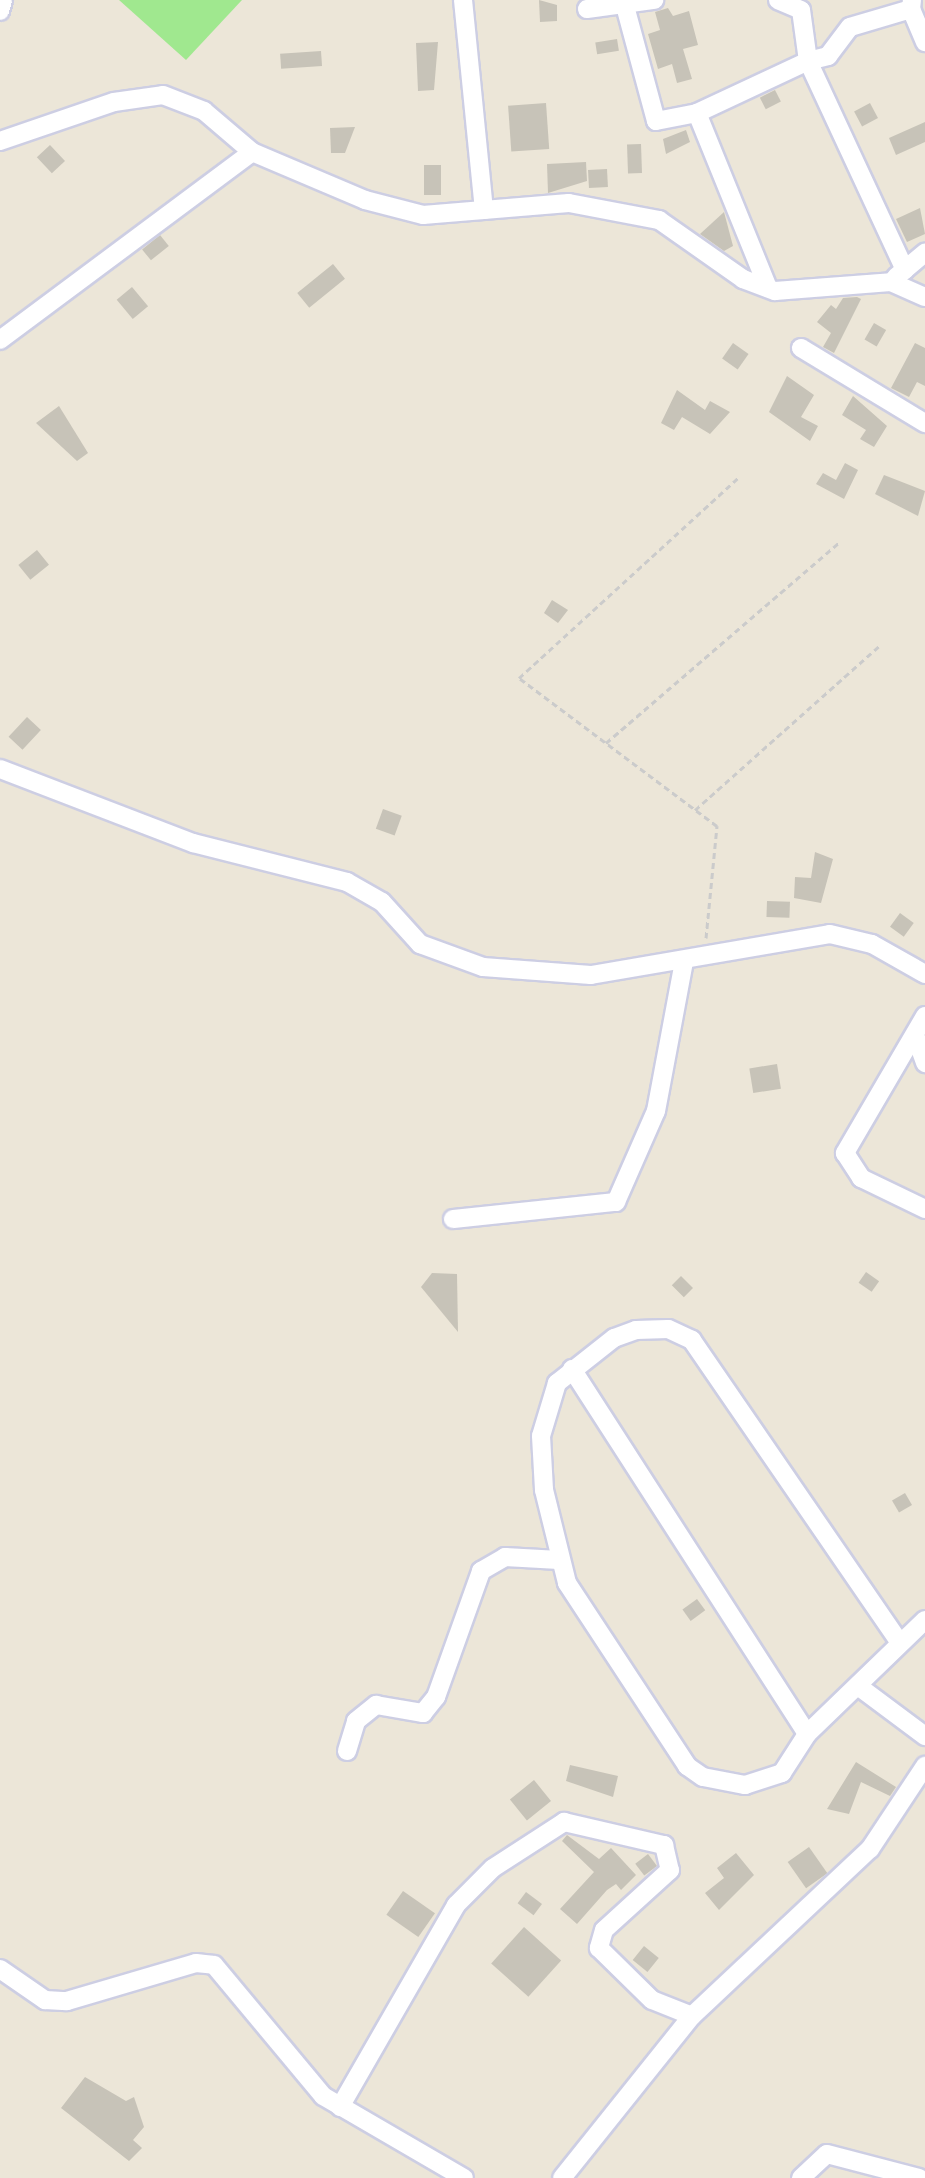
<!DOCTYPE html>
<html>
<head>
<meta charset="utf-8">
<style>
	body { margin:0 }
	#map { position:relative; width:925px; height:2178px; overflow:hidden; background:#ece6d8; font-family:"Varela Round",sans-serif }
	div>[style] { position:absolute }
	.green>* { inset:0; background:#a0e88f }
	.building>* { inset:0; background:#c7c3b8; transform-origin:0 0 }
	.path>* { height:3px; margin-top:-1.5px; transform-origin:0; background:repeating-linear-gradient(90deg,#cbcbcb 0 6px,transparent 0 10px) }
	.roads { filter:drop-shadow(2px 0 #cdcee3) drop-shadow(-2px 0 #cdcee3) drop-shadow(0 2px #cdcee3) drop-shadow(0 -2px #cdcee3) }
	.minor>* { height:18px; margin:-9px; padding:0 9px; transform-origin:9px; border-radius:9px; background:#fff }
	span { translate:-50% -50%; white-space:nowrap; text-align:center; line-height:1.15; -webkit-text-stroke:6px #fff; paint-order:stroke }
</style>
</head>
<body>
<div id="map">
	<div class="green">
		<div style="clip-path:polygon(119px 0,242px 0,186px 60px)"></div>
	</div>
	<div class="building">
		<div style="clip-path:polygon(539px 0,557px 5px,557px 21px,540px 22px)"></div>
		<div style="clip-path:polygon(668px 8px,673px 16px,689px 11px,698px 45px,683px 49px,692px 79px,677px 83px,672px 64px,658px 69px,648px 34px,660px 30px,655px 12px)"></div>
		<div style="left:617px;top:39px;width:12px;height:22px;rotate:81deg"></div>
		<div style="clip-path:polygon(438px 42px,434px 90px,418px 91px,416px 43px)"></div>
		<div style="left:321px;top:51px;width:15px;height:41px;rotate:86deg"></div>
		<div style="left:775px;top:90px;width:13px;height:17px;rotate:63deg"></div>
		<div style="left:546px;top:103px;width:46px;height:38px;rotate:86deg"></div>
		<div style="left:870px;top:103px;width:17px;height:18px;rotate:62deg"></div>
		<div style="clip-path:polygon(925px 122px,925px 142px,896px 155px,889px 138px)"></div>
		<div style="clip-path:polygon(355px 127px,345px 153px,331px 153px,330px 128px)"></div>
		<div style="clip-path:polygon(686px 130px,690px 142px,666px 154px,663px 139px)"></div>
		<div style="left:641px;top:144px;width:29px;height:14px;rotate:88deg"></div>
		<div style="left:50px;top:145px;width:22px;height:18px;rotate:47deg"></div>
		<div style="clip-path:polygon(586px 162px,587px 181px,548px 193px,547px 164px)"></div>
		<div style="left:424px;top:165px;width:17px;height:30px"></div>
		<div style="left:607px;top:169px;width:18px;height:19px;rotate:87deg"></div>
		<div style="clip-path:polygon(920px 208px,925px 234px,907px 242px,896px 219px)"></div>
		<div style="clip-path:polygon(724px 212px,733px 246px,724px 251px,700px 234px)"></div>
		<div style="left:160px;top:235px;width:14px;height:23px;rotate:51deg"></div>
		<div style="left:333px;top:264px;width:19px;height:46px;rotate:51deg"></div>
		<div style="left:132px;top:287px;width:25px;height:20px;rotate:50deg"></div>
		<div style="clip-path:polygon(857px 297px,861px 299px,834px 353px,823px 347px,831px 333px,817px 322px,831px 305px,836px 309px,843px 298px)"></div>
		<div style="left:874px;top:323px;width:14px;height:19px;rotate:30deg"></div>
		<div style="left:733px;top:343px;width:19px;height:19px;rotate:35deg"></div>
		<div style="clip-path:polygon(915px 343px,925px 348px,925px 386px,917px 382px,909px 397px,891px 388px)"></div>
		<div style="clip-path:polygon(787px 376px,814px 395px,801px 417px,818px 426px,810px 441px,769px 412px)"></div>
		<div style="clip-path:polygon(677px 390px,705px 410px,710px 401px,730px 412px,710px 434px,682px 417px,674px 430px,661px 423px)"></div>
		<div style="clip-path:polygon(853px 396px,887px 426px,874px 447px,860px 439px,866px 430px,842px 415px)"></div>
		<div style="clip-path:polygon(59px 406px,88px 453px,77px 461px,36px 423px)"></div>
		<div style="clip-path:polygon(845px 463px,858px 470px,844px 499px,816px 484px,823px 473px,836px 480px)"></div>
		<div style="clip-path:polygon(884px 475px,925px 491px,918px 516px,875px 494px)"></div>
		<div style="left:37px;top:550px;width:19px;height:24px;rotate:51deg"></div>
		<div style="clip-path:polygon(552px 600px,568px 610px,558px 623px,544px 613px)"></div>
		<div style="left:27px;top:717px;width:19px;height:27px;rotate:43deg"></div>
		<div style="left:383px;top:809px;width:20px;height:21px;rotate:20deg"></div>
		<div style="clip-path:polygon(815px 852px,833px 859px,821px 903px,794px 898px,795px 877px,811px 878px)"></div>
		<div style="left:767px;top:901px;width:23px;height:16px;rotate:2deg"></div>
		<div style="left:900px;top:913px;width:17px;height:17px;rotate:36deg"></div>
		<div style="left:777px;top:1064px;width:25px;height:28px;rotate:81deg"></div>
		<div style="left:866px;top:1272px;width:16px;height:13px;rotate:35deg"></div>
		<div style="clip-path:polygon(432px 1273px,457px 1274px,458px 1332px,421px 1287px)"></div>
		<div style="left:681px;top:1276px;width:17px;height:13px;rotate:45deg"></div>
		<div style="left:905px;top:1493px;width:14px;height:15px;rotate:60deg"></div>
		<div style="left:697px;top:1599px;width:14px;height:18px;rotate:54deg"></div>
		<div style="clip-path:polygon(856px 1762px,896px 1787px,890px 1796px,861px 1782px,849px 1814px,827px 1809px)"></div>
		<div style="clip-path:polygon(570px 1765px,618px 1776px,613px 1797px,566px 1781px)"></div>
		<div style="left:534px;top:1780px;width:27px;height:31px;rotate:51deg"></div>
		<div style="clip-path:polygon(567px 1835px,599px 1859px,611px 1848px,636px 1875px,621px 1890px,616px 1884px,607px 1890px,577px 1924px,560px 1909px,594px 1872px,562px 1841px)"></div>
		<div style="left:809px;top:1847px;width:32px;height:26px;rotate:55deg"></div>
		<div style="clip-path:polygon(736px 1853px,754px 1875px,719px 1910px,705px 1893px,724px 1878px,717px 1868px)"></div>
		<div style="left:648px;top:1854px;width:15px;height:16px;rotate:53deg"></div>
		<div style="left:403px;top:1891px;width:39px;height:29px;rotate:35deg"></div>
		<div style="left:526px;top:1892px;width:20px;height:14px;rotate:37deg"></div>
		<div style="left:524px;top:1927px;width:50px;height:49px;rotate:42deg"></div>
		<div style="left:644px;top:1946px;width:19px;height:18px;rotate:39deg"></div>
		<div style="clip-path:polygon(85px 2077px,126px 2101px,134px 2097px,144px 2127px,133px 2140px,142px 2148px,129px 2161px,61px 2108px)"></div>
	</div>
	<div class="path">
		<div style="left:606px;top:743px;width:308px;rotate:-40.7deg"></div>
		<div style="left:695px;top:810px;width:248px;rotate:-41.7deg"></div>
		<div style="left:706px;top:938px;width:113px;rotate:-84.4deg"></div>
		<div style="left:717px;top:826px;width:247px;rotate:-143.2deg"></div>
		<div style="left:519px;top:678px;width:297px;rotate:-42.4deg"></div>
	</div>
	<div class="roads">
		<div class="minor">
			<div style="left:463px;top:0;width:211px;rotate:84.3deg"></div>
			<div style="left:625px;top:6px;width:119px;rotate:74.9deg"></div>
			<div style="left:656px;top:121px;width:42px;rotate:-11deg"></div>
			<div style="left:697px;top:113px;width:189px;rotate:67.9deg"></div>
			<div style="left:587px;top:9px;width:68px;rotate:-7.7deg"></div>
			<div style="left:911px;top:9px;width:36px;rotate:67deg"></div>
			<div style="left:0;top:11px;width:11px;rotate:-75deg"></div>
			<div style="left:697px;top:113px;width:123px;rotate:-25.1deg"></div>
			<div style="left:808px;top:61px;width:51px;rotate:-97.8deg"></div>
			<div style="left:801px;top:10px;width:25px;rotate:-157deg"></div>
			<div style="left:0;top:141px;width:120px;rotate:-18.9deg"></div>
			<div style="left:114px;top:102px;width:49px;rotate:-8.1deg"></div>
			<div style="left:163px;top:95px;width:44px;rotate:21.3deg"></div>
			<div style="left:204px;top:111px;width:63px;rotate:40.5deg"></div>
			<div style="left:252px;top:152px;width:123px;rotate:23deg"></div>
			<div style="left:365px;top:200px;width:60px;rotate:14.5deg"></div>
			<div style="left:423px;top:215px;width:146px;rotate:-4.7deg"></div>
			<div style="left:569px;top:203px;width:92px;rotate:10.7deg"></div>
			<div style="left:659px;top:220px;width:103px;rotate:35.1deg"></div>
			<div style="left:743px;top:279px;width:34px;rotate:21deg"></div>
			<div style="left:775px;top:291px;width:116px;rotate:-4.4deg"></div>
			<div style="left:891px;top:282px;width:37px;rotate:24deg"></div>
			<div style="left:905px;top:270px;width:230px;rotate:-114.9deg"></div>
			<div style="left:808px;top:61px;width:21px;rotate:-14deg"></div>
			<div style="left:828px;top:56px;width:36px;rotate:-53deg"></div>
			<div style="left:850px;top:27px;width:64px;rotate:-16.4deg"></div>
			<div style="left:911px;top:9px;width:9px;rotate:-84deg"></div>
			<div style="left:896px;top:277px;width:38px;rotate:-40deg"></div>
			<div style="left:0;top:340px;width:314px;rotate:-36.7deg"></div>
			<div style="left:801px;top:348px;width:145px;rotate:31.2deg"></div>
			<div style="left:0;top:769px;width:207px;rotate:21deg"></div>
			<div style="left:193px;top:843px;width:159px;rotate:14.2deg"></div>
			<div style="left:347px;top:882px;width:40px;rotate:29.7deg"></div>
			<div style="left:382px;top:902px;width:57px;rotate:47.9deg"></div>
			<div style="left:420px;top:944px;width:67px;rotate:20.1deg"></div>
			<div style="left:483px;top:967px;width:108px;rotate:4.2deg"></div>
			<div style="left:591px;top:975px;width:242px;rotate:-9.7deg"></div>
			<div style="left:830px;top:934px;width:43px;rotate:13.4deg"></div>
			<div style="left:872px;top:944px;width:61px;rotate:29.5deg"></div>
			<div style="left:925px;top:1016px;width:159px;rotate:120.3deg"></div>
			<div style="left:845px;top:1153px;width:30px;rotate:57deg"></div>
			<div style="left:861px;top:1178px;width:71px;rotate:25.8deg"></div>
			<div style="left:915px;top:1035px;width:30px;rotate:70deg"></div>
			<div style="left:453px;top:1219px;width:164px;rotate:-6deg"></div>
			<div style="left:616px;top:1202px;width:99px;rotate:-66.3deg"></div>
			<div style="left:656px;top:1111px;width:152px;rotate:-79.4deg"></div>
			<div style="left:572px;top:1369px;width:434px;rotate:57.2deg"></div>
			<div style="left:900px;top:1643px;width:368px;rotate:-124.5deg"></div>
			<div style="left:692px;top:1340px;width:26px;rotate:-155deg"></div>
			<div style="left:668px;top:1329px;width:32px;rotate:178deg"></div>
			<div style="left:636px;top:1330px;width:23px;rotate:160deg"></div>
			<div style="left:614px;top:1338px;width:73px;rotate:141.7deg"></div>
			<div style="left:557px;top:1383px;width:55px;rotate:106.8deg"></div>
			<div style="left:541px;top:1436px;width:54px;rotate:86.8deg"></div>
			<div style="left:544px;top:1490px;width:96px;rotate:76.1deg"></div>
			<div style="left:567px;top:1583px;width:219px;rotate:56.7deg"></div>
			<div style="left:687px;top:1766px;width:19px;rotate:35deg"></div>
			<div style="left:703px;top:1777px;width:43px;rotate:10.8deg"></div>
			<div style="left:745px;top:1785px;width:39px;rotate:-18deg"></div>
			<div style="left:782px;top:1773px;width:46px;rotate:-57.3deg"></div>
			<div style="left:807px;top:1734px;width:164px;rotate:-44deg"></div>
			<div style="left:858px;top:1686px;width:84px;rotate:36.7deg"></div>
			<div style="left:347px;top:1751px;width:31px;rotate:-73deg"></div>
			<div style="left:356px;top:1721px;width:26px;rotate:-39deg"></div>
			<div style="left:376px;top:1705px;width:48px;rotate:9.7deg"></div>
			<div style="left:423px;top:1713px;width:21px;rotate:-51deg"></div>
			<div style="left:436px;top:1697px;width:134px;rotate:-70.3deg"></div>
			<div style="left:481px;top:1571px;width:28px;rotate:-30deg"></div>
			<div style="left:505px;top:1557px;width:54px;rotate:3.2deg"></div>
			<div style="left:0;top:1969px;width:55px;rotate:34.6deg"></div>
			<div style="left:45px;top:2000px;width:22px;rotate:3deg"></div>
			<div style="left:67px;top:2001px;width:134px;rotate:-16.4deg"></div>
			<div style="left:196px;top:1963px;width:18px;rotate:6deg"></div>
			<div style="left:214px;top:1965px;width:170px;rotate:50.2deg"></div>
			<div style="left:323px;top:2096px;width:163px;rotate:30.2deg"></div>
			<div style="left:340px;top:2107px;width:233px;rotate:-60.1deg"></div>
			<div style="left:456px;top:1905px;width:52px;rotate:-45deg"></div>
			<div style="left:493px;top:1868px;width:85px;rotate:-32.9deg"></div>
			<div style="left:564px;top:1822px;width:103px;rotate:13deg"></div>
			<div style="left:664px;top:1845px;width:26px;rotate:77deg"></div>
			<div style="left:670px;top:1870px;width:89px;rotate:137.7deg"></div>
			<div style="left:604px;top:1930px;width:19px;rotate:106deg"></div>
			<div style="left:599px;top:1948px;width:74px;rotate:44.5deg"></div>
			<div style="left:652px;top:2000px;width:43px;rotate:21.8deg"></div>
			<div style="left:562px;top:2178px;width:208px;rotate:-51.3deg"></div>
			<div style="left:692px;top:2016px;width:244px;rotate:-43.2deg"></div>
			<div style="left:870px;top:1849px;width:100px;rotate:-56.5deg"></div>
			<div style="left:801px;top:2178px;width:35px;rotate:-43deg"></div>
			<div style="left:827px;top:2154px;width:95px;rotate:14.6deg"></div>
		</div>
	</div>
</div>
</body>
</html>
